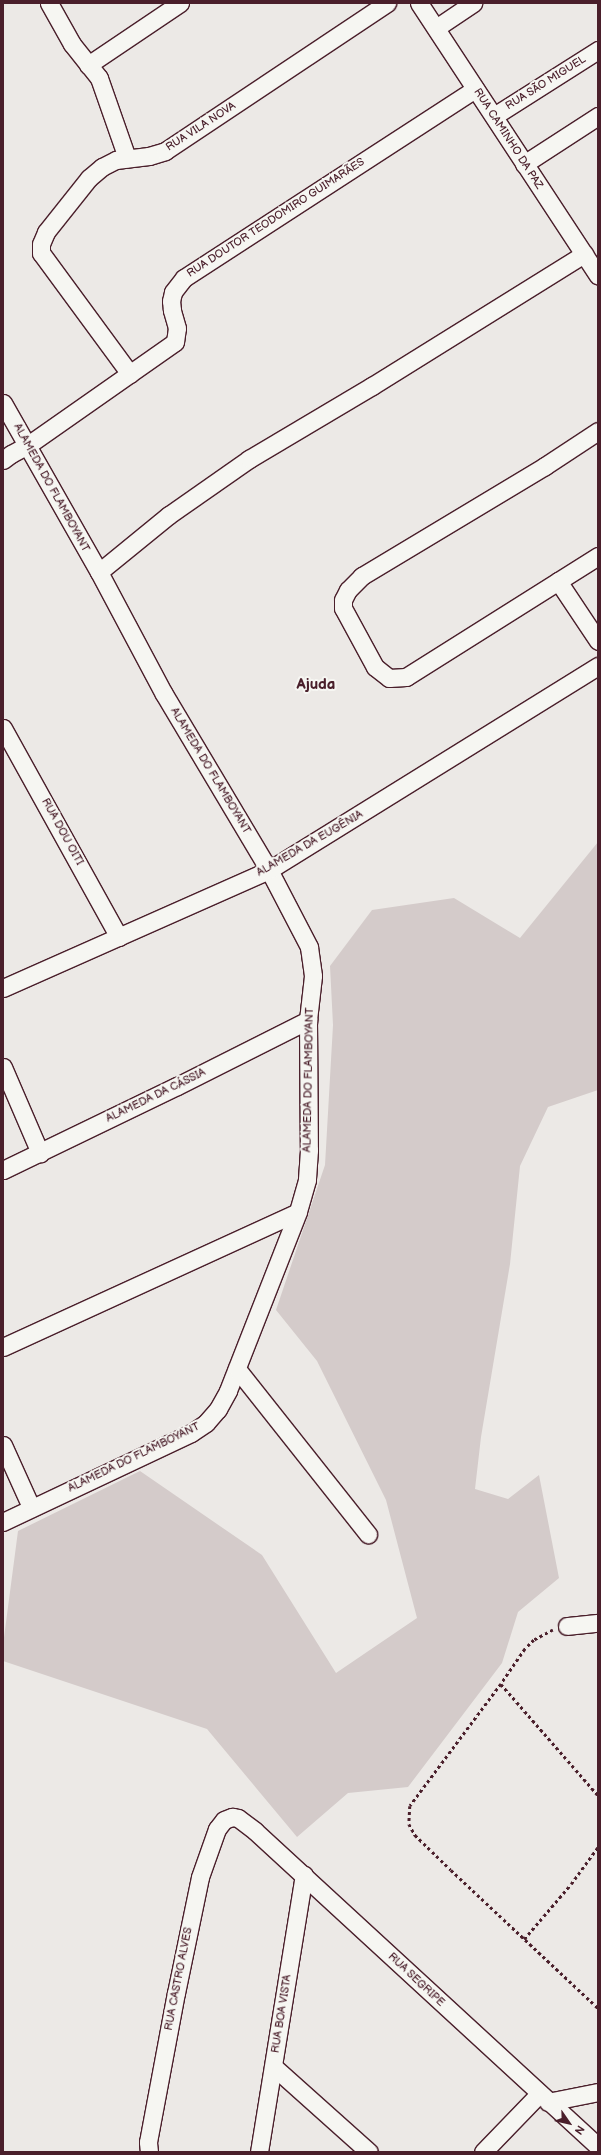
<!DOCTYPE html>
<html>
<head>
<meta charset="utf-8">
<style>
	body { margin:0 }
	#map { position:relative; width:601px; height:2155px; overflow:hidden; background:#ece9e6; font-family:"Balsamiq Sans",sans-serif }
	div>[style] { position:absolute }
	.green>* { inset:0; background:#d4cbca }
	.path>* { height:2.5px; margin-top:-1.25px; transform-origin:0; background:repeating-linear-gradient(90deg,#4a1f2b 0 3px,transparent 0 6px) }
	.roads { filter:drop-shadow(1px 0 #4a1f2b) drop-shadow(-1px 0 #4a1f2b) drop-shadow(0 1px #4a1f2b) drop-shadow(0 -1px #4a1f2b) }
	.minor>* { height:17px; margin:-8.5px; padding:0 8.5px; transform-origin:8.5px; border-radius:8.5px; background:#f6f6f2 }
	span { translate:-50% -50%; white-space:nowrap; text-align:center; line-height:1.15; -webkit-text-stroke:4px #f6f6f2; paint-order:stroke }
	.street-label { font-size:11px; color:#4a1f2b }
	.district-label { font-size:15px; color:#4a1f2b; font-weight:700 }
	.frame { position:absolute; inset:0; border:4px solid #4a1f2b; pointer-events:none }
	.north { position:absolute; left:549px; top:2103px; width:40px; height:40px; -webkit-text-stroke:3px #f6f6f2; paint-order:stroke; rotate:124deg; font-size:11px; font-weight:700; line-height:16px; text-align:center; color:#4a1f2b }
	.north::after { content:''; display:block; margin:auto; width:14px; height:18px; background:#4a1f2b; clip-path:polygon(50% 0,100% 100%,50% 72%,0 100%) }
</style>
</head>
<body>
<div id="map">
	<div class="green">
		<div style="clip-path:polygon(598px 842px,598px 1090px,548px 1107px,520px 1166px,510px 1264px,481px 1437px,475px 1489px,508px 1499px,539px 1475px,559px 1578px,518px 1612px,502px 1663px,408px 1787px,348px 1793px,297px 1837px,207px 1729px,3px 1661px,3px 1645px,18px 1531px,140px 1471px,262px 1555px,336px 1673px,417px 1618px,386px 1500px,317px 1361px,276px 1310px,325px 1165px,333px 1025px,330px 966px,372px 910px,454px 898px,520px 938px)"></div>
	</div>
	<div class="path">
		<div style="left:553px;top:1630px;width:21px;rotate:152deg"></div>
		<div style="left:534px;top:1640px;width:13px;rotate:135deg"></div>
		<div style="left:525px;top:1649px;width:42px;rotate:124.4deg"></div>
		<div style="left:501px;top:1684px;width:152px;rotate:126.7deg"></div>
		<div style="left:410px;top:1806px;width:18px;rotate:93deg"></div>
		<div style="left:409px;top:1824px;width:13px;rotate:61deg"></div>
		<div style="left:415px;top:1835px;width:50px;rotate:44.2deg"></div>
		<div style="left:451px;top:1870px;width:202px;rotate:43.2deg"></div>
		<div style="left:501px;top:1684px;width:147px;rotate:48.9deg"></div>
		<div style="left:524px;top:1939px;width:72px;rotate:-49.5deg"></div>
		<div style="left:571px;top:1884px;width:46px;rotate:-53.9deg"></div>
	</div>
	<div class="roads">
		<div class="minor">
			<div style="left:49px;top:3px;width:47px;rotate:60.7deg"></div>
			<div style="left:72px;top:44px;width:43px;rotate:51.5deg"></div>
			<div style="left:99px;top:78px;width:85px;rotate:70.7deg"></div>
			<div style="left:419px;top:3px;width:326px;rotate:56.7deg"></div>
			<div style="left:436px;top:28px;width:45px;rotate:-34deg"></div>
			<div style="left:88px;top:65px;width:111px;rotate:-34deg"></div>
			<div style="left:494px;top:116px;width:123px;rotate:-32.4deg"></div>
			<div style="left:524px;top:164px;width:88px;rotate:-33deg"></div>
			<div style="left:130px;top:374px;width:150px;rotate:-126.3deg"></div>
			<div style="left:41px;top:253px;width:9px;rotate:-90deg"></div>
			<div style="left:41px;top:244px;width:13px;rotate:-67deg"></div>
			<div style="left:46px;top:232px;width:69px;rotate:-51.5deg"></div>
			<div style="left:89px;top:178px;width:17px;rotate:-40deg"></div>
			<div style="left:102px;top:167px;width:16px;rotate:-27deg"></div>
			<div style="left:116px;top:160px;width:33px;rotate:-7deg"></div>
			<div style="left:149px;top:156px;width:17px;rotate:-17deg"></div>
			<div style="left:165px;top:151px;width:267px;rotate:-33.7deg"></div>
			<div style="left:3px;top:403px;width:194px;rotate:60.4deg"></div>
			<div style="left:99px;top:572px;width:138px;rotate:62deg"></div>
			<div style="left:164px;top:694px;width:205px;rotate:59.2deg"></div>
			<div style="left:269px;top:870px;width:87px;rotate:62.5deg"></div>
			<div style="left:309px;top:947px;width:29px;rotate:82deg"></div>
			<div style="left:313px;top:976px;width:44px;rotate:96.5deg"></div>
			<div style="left:308px;top:1020px;width:130px;rotate:89.6deg"></div>
			<div style="left:309px;top:1150px;width:30px;rotate:94deg"></div>
			<div style="left:307px;top:1180px;width:33px;rotate:106deg"></div>
			<div style="left:298px;top:1212px;width:192px;rotate:111.4deg"></div>
			<div style="left:228px;top:1391px;width:21px;rotate:119deg"></div>
			<div style="left:218px;top:1409px;width:18px;rotate:131deg"></div>
			<div style="left:206px;top:1423px;width:18px;rotate:146deg"></div>
			<div style="left:191px;top:1433px;width:208px;rotate:154.7deg"></div>
			<div style="left:598px;top:431px;width:64px;rotate:146.6deg"></div>
			<div style="left:545px;top:466px;width:214px;rotate:149deg"></div>
			<div style="left:362px;top:576px;width:20px;rotate:135deg"></div>
			<div style="left:348px;top:590px;width:11px;rotate:117deg"></div>
			<div style="left:343px;top:600px;width:8px;rotate:90deg"></div>
			<div style="left:343px;top:608px;width:67px;rotate:61.5deg"></div>
			<div style="left:375px;top:667px;width:18px;rotate:38deg"></div>
			<div style="left:389px;top:678px;width:17px;rotate:-3deg"></div>
			<div style="left:406px;top:677px;width:227px;rotate:-32.2deg"></div>
			<div style="left:3px;top:460px;width:10px;rotate:-37deg"></div>
			<div style="left:11px;top:454px;width:19px;rotate:-28deg"></div>
			<div style="left:28px;top:445px;width:179px;rotate:-35deg"></div>
			<div style="left:175px;top:342px;width:14px;rotate:-82deg"></div>
			<div style="left:177px;top:328px;width:19px;rotate:-106deg"></div>
			<div style="left:172px;top:310px;width:9px;rotate:-96deg"></div>
			<div style="left:171px;top:301px;width:9px;rotate:-77deg"></div>
			<div style="left:173px;top:292px;width:18px;rotate:-52deg"></div>
			<div style="left:184px;top:278px;width:347px;rotate:-33deg"></div>
			<div style="left:99px;top:572px;width:90px;rotate:-39.2deg"></div>
			<div style="left:169px;top:515px;width:98px;rotate:-35deg"></div>
			<div style="left:249px;top:459px;width:143px;rotate:-30.7deg"></div>
			<div style="left:372px;top:386px;width:250px;rotate:-31.9deg"></div>
			<div style="left:558px;top:581px;width:72px;rotate:56.3deg"></div>
			<div style="left:3px;top:728px;width:239px;rotate:61deg"></div>
			<div style="left:3px;top:988px;width:291px;rotate:-23.9deg"></div>
			<div style="left:269px;top:870px;width:387px;rotate:-31.8deg"></div>
			<div style="left:3px;top:1067px;width:94px;rotate:66.7deg"></div>
			<div style="left:3px;top:1170px;width:193px;rotate:-25.8deg"></div>
			<div style="left:177px;top:1086px;width:147px;rotate:-26.7deg"></div>
			<div style="left:3px;top:1347px;width:324px;rotate:-24.6deg"></div>
			<div style="left:237px;top:1369px;width:211px;rotate:51.6deg"></div>
			<div style="left:3px;top:1445px;width:68px;rotate:65.7deg"></div>
			<div style="left:567px;top:1626px;width:31px;rotate:-6deg"></div>
			<div style="left:274px;top:2067px;width:127px;rotate:41.8deg"></div>
			<div style="left:548px;top:2102px;width:51px;rotate:-11.3deg"></div>
			<div style="left:149px;top:2152px;width:10px;rotate:-96deg"></div>
			<div style="left:148px;top:2142px;width:152px;rotate:-79.4deg"></div>
			<div style="left:176px;top:1993px;width:118px;rotate:-78.3deg"></div>
			<div style="left:200px;top:1877px;width:51px;rotate:-70.5deg"></div>
			<div style="left:217px;top:1829px;width:11px;rotate:-52deg"></div>
			<div style="left:224px;top:1820px;width:9px;rotate:-21deg"></div>
			<div style="left:232px;top:1817px;width:6px;rotate:9deg"></div>
			<div style="left:238px;top:1818px;width:21px;rotate:37deg"></div>
			<div style="left:255px;top:1831px;width:466px;rotate:42.6deg"></div>
			<div style="left:259px;top:2152px;width:281px;rotate:-80.8deg"></div>
			<div style="left:483px;top:2152px;width:81px;rotate:-46deg"></div>
		</div>
	</div>
	<div class="street-label">
		<span style="left:546px;top:83px;rotate:-32deg">RUA SÃO MIGUEL</span>
		<span style="left:201px;top:127px;rotate:-33deg">RUA VILA NOVA</span>
		<span style="left:508px;top:139px;rotate:57deg">RUA CAMINHO DA PAZ</span>
		<span style="left:276px;top:218px;rotate:-33deg">RUA DOUTOR TEODOMIRO GUIMARÃES</span>
		<span style="left:51px;top:488px;rotate:61deg">ALAMEDA DO FLAMBOYANT</span>
		<span style="left:210px;top:771px;rotate:59deg">ALAMEDA DO FLAMBOYANT</span>
		<span style="left:62px;top:832px;rotate:61deg">RUA DOU OITI</span>
		<span style="left:310px;top:844px;rotate:-30deg">ALAMEDA DA EUGÊNIA</span>
		<span style="left:309px;top:1080px;rotate:-89deg">ALAMEDA DO FLAMBOYANT</span>
		<span style="left:156px;top:1096px;rotate:-26deg">ALAMEDA DA CÁSSIA</span>
		<span style="left:134px;top:1458px;rotate:-26deg">ALAMEDA DO FLAMBOYANT</span>
		<span style="left:179px;top:1979px;rotate:-79deg">RUA CASTRO ALVES</span>
		<span style="left:416px;top:1980px;rotate:43deg">RUA SEGRIPE</span>
		<span style="left:282px;top:2014px;rotate:-81deg">RUA BOA VISTA</span>
	</div>
	<div class="district-label">
		<span style="left:316px;top:685px">Ajuda</span>
	</div>
	<div class="frame"></div>
	<div class="north">N</div>
</div>
</body>
</html>
